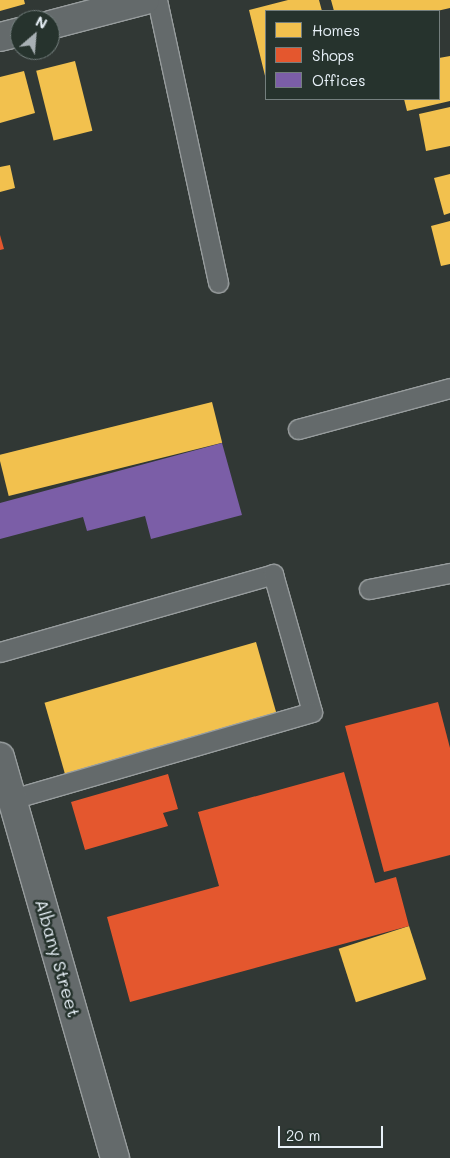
<!DOCTYPE html>
<html>
<head>
<meta charset="utf-8">
<style>
	body { margin:0 }
	#map { position:relative; width:450px; height:1158px; overflow:hidden; background:#313835; font-family:Mali,sans-serif }
	div>[style] { position:absolute }
	.homes>* { inset:0; background:#f2c14e; transform-origin:0 0 }
	.shops>* { inset:0; background:#e4572e }
	.offices>* { inset:0; background:#7b5ea7 }
	.roads { filter:drop-shadow(1px 0 #989d9e) drop-shadow(-1px 0 #989d9e) drop-shadow(0 1px #989d9e) drop-shadow(0 -1px #989d9e) }
	.lane>* { height:19px; margin:-9.5px; padding:0 9.5px; transform-origin:9.5px; border-radius:9.5px; background:#646a6b }
	.street>* { height:28px; margin:-14px; padding:0 14px; transform-origin:14px; border-radius:14px; background:#646a6b }
	.secondary>* { height:28px; margin:-14px; padding:0 14px; transform-origin:14px; border-radius:14px; background:#646a6b }
	span { translate:-50% -50%; white-space:nowrap; text-align:center; line-height:1.15; -webkit-text-stroke:5px #26332d; paint-order:stroke }
	.street-label { font-size:18px; color:#e8f1f8 }
	.legend { position:absolute; left:265px; top:10px; width:175px; height:90px; box-sizing:border-box; background:#26332d; border:1px solid #747f7e; margin:0; padding:6px 9px; list-style:none; font-size:15px; color:#e8f1f8 }
	.legend li { display:flex; align-items:center; gap:10px; height:25px }
	.legend b { width:25px; border:1px solid #747f7e }
	.north { position:absolute; left:10px; top:10px; width:50px; height:50px; box-sizing:border-box; background:#26332d; border:1px solid #747f7e; border-radius:50%; rotate:27deg; font-size:14px; font-weight:700; line-height:20px; text-align:center; color:#e8f1f8 }
	.north::after { content:''; display:block; margin:auto; width:18px; height:22px; background:#a8b0b4; clip-path:polygon(50% 0,100% 100%,50% 72%,0 100%) }
	.scale { position:absolute; left:278px; top:1126px; width:105px; height:22px; box-sizing:border-box; border:2px solid #e8f1f8; border-top:0; padding-left:6px; font-size:15px; line-height:18px; white-space:nowrap; color:#e8f1f8; -webkit-text-stroke:4px #26332d; paint-order:stroke }
</style>
</head>
<body>
<div id="map">
	<div class="homes">
		<div style="clip-path:polygon(0 0,24px 0,25px 4px,0 11px)"></div>
		<div style="clip-path:polygon(288px 0,319px 0,322px 11px,266px 11px,266px 80px,249px 10px)"></div>
		<div style="clip-path:polygon(331px 0,450px 0,450px 8px,437px 11px,334px 11px)"></div>
		<div style="clip-path:polygon(450px 56px,450px 101px,407px 111px,404px 99px,439px 99px,439px 58px)"></div>
		<div style="left:75px;top:61px;width:72px;height:40px;rotate:76deg"></div>
		<div style="clip-path:polygon(24px 71px,35px 113px,0 123px,0 77px)"></div>
		<div style="clip-path:polygon(450px 107px,450px 146px,426px 151px,419px 114px)"></div>
		<div style="clip-path:polygon(10px 165px,15px 188px,0 192px,0 167px)"></div>
		<div style="clip-path:polygon(450px 174px,450px 213px,444px 215px,434px 178px)"></div>
		<div style="clip-path:polygon(450px 221px,450px 264px,441px 266px,431px 226px)"></div>
		<div style="left:212px;top:402px;width:42px;height:220px;rotate:76deg"></div>
		<div style="left:256px;top:642px;width:77px;height:220px;rotate:74deg"></div>
		<div style="left:409px;top:926px;width:56px;height:74px;rotate:72deg"></div>
	</div>
	<div class="shops">
		<div style="clip-path:polygon(0 235px,4px 249px,0 250px)"></div>
		<div style="clip-path:polygon(438px 702px,450px 748px,450px 855px,384px 872px,345px 726px)"></div>
		<div style="clip-path:polygon(344px 772px,375px 883px,396px 877px,409px 926px,130px 1002px,107px 917px,219px 886px,198px 812px)"></div>
		<div style="clip-path:polygon(168px 774px,178px 809px,163px 813px,168px 826px,85px 850px,71px 802px)"></div>
	</div>
	<div class="offices">
		<div style="clip-path:polygon(222px 443px,242px 515px,151px 539px,145px 516px,87px 531px,83px 517px,0 539px,0 503px)"></div>
	</div>
	<div class="roads">
		<div class="lane">
			<div style="left:157px;top:0;width:289px;rotate:77.8deg"></div>
			<div style="left:298px;top:429px;width:157px;rotate:-15.1deg"></div>
			<div style="left:369px;top:589px;width:83px;rotate:-11.2deg"></div>
			<div style="left:0;top:652px;width:284px;rotate:-15.9deg"></div>
			<div style="left:273px;top:574px;width:143px;rotate:74.2deg"></div>
			<div style="left:312px;top:712px;width:312px;rotate:163.8deg"></div>
		</div>
		<div class="street">
			<div style="left:50px;top:25px;width:98px;rotate:-14.7deg"></div>
			<div style="left:0;top:37px;width:21px;rotate:-14deg"></div>
		</div>
		<div class="secondary">
			<div style="left:0;top:757px;width:417px;rotate:74deg"></div>
		</div>
	</div>
	<div class="street-label">
		<span style="left:58px;top:958px;rotate:74deg">Albany Street</span>
	</div>
	<ul class="legend">
	<li><b style="height:14px;background:#f2c14e"></b>Homes</li>
	<li><b style="height:14px;background:#e4572e"></b>Shops</li>
	<li><b style="height:14px;background:#7b5ea7"></b>Offices</li>
	</ul>
	<div class="north">N</div>
	<div class="scale">20 m</div>
</div>
</body>
</html>
